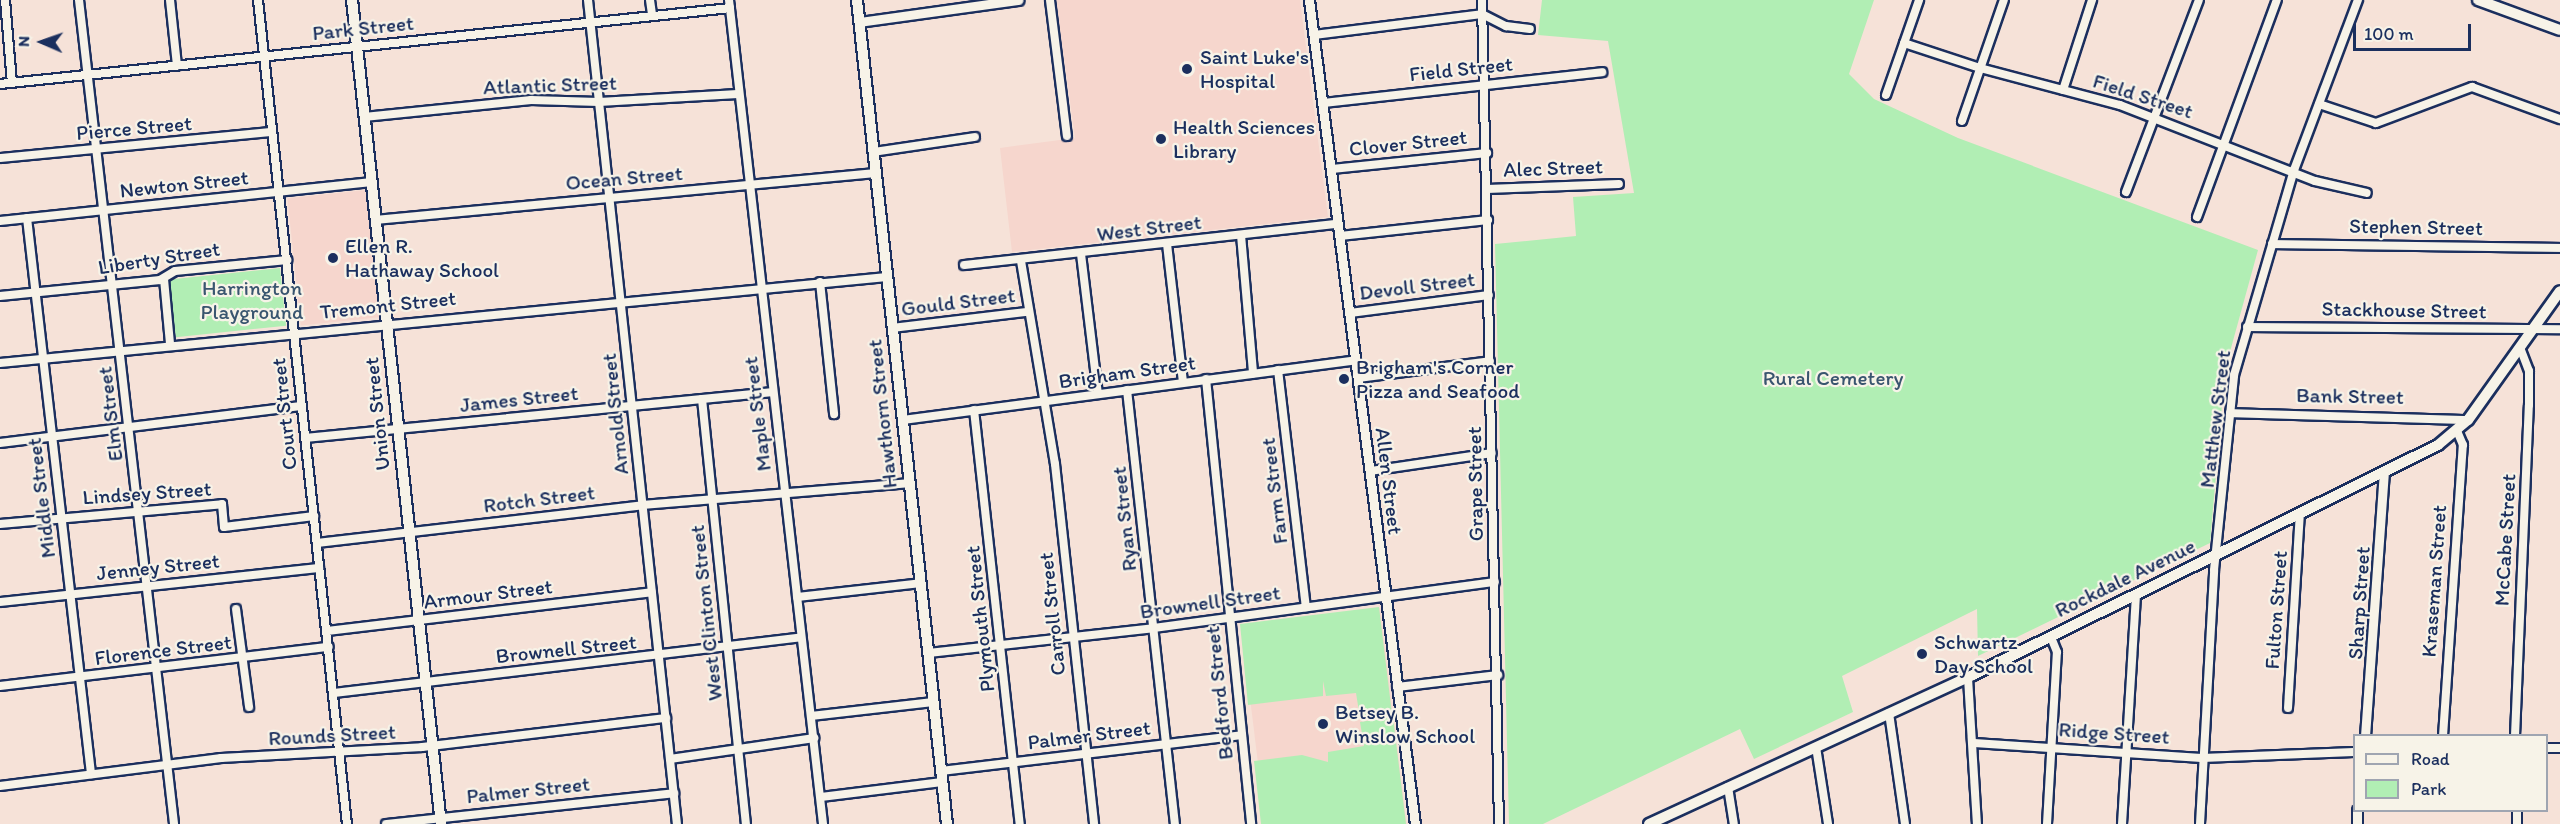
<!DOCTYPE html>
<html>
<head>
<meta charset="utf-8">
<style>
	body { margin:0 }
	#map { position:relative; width:2560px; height:824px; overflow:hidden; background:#f6e2d8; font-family:Itim,sans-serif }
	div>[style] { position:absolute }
	.built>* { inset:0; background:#f6d6cd; transform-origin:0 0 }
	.green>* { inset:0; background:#b1eeb4; transform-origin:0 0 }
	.roads { filter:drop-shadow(2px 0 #1b2f5e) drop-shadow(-2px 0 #1b2f5e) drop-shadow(0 2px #1b2f5e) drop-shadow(0 -2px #1b2f5e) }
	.minor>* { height:8px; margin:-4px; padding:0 4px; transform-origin:4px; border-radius:4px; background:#f7f3e8 }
	.tertiary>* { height:9px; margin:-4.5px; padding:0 4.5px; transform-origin:4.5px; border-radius:4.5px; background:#f7f3e8 }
	.secondary>* { height:10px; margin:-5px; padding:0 5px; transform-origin:5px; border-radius:5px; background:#f7f3e8 }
	.dots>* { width:16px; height:16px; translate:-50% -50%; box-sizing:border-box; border:3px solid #f7f3e8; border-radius:50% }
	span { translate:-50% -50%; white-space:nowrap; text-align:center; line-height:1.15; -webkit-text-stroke:4.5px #f7f3e8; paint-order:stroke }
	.street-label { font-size:21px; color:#1b2f5e }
	.poi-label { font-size:21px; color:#1b2f5e }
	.left { translate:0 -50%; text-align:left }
	.park-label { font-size:21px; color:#39556f }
	.legend { position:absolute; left:2353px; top:734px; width:195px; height:78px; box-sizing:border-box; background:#f7f3e8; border:2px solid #9fa5b1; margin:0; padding:8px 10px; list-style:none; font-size:18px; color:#1b2f5e }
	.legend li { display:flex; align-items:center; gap:12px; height:30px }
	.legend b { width:30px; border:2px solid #9fa5b1 }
	.north { position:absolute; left:12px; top:12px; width:60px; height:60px; -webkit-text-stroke:4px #f7f3e8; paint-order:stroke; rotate:272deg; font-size:16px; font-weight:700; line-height:24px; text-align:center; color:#1b2f5e }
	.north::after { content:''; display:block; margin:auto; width:21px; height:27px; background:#1b2f5e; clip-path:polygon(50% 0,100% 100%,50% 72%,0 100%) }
	.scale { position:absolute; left:2353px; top:24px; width:118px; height:27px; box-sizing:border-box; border:3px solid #1b2f5e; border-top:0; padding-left:8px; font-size:18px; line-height:21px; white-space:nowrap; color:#1b2f5e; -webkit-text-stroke:4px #f7f3e8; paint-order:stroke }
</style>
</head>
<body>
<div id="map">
	<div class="built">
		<div style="clip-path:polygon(1056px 0,1300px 0,1328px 217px,1012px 252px,1000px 148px,1075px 138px)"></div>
		<div style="left:366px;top:190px;width:128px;height:79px;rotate:84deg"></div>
		<div style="left:1380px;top:608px;width:218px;height:140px;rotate:83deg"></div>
	</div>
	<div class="green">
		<div style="clip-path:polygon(1542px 0,1874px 0,1849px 74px,1874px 99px,1958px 138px,2258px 250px,2225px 370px,2210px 543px,1978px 656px,1977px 609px,1842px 676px,1853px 712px,1754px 759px,1740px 729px,1543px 824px,1509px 824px,1495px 244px,1576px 236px,1573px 197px,1634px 193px,1608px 41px,1538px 35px)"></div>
		<div style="left:280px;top:268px;width:58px;height:111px;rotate:84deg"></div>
		<div style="clip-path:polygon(1379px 607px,1392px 714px,1360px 718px,1356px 693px,1326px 696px,1323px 681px,1323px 696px,1248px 705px,1240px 624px)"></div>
		<div style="clip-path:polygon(1393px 717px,1406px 824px,1261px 824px,1254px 761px,1302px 755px,1328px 762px,1328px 752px,1364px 746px,1360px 722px)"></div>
	</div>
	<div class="roads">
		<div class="minor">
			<div style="left:5px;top:0;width:83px;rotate:85.2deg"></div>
			<div style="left:79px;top:0;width:829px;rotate:83.42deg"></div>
			<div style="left:170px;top:0;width:66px;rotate:83.9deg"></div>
			<div style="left:258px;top:0;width:829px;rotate:83.84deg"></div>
			<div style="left:588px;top:0;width:829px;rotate:83.84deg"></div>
			<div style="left:650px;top:0;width:15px;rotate:82deg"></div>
			<div style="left:729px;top:0;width:829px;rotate:83.49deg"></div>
			<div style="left:1050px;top:0;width:137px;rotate:82.9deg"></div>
			<div style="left:1482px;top:0;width:824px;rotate:88.82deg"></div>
			<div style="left:1314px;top:35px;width:169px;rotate:-7.1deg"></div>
			<div style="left:1482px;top:14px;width:27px;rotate:27deg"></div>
			<div style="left:1506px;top:26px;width:24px;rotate:7deg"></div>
			<div style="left:1904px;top:43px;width:80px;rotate:18.2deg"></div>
			<div style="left:1980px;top:68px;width:145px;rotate:14.8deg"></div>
			<div style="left:2120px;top:105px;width:209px;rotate:21.3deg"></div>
			<div style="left:2315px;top:181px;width:53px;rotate:13deg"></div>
			<div style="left:0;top:84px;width:734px;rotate:-5.94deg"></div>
			<div style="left:2063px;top:90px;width:95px;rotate:-72.1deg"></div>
			<div style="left:1886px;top:95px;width:101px;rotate:-70.8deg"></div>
			<div style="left:1323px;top:103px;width:281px;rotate:-6.3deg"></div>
			<div style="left:2319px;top:104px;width:60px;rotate:18.4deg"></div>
			<div style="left:2376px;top:123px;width:103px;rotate:-20.6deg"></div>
			<div style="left:2472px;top:87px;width:94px;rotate:20deg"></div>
			<div style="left:364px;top:117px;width:168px;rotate:-5.8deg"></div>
			<div style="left:531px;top:100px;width:68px;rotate:1.7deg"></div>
			<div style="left:599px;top:102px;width:139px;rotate:-3.3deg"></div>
			<div style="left:1962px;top:121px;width:128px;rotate:-70.9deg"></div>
			<div style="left:873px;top:152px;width:103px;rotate:-8.4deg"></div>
			<div style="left:0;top:158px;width:273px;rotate:-5.5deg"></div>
			<div style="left:1332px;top:169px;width:156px;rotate:-5.9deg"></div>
			<div style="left:1487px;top:189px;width:132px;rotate:-2.2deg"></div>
			<div style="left:2126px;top:192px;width:205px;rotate:-69.2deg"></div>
			<div style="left:2197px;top:217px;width:231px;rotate:-69.8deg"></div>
			<div style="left:27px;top:218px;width:560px;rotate:83.43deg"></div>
			<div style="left:375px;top:220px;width:503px;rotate:-5.36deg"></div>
			<div style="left:0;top:221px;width:374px;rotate:-6deg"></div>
			<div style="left:1241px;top:235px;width:139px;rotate:85deg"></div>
			<div style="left:1340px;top:236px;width:149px;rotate:-6.2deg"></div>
			<div style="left:1167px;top:244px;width:139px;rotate:83.4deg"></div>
			<div style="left:2272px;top:244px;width:288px;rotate:0.8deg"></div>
			<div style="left:1081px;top:254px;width:141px;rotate:83.1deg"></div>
			<div style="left:1021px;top:261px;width:206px;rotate:80.5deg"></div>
			<div style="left:1055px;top:464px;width:362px;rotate:83.8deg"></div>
			<div style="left:964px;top:265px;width:376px;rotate:-6.3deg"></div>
			<div style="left:164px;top:279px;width:65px;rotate:84.7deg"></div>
			<div style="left:820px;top:282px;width:133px;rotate:83.9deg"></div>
			<div style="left:0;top:296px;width:161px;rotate:-5.7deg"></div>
			<div style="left:160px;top:280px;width:17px;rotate:-31deg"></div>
			<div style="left:175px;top:271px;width:113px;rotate:-5.6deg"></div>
			<div style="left:1350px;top:313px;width:140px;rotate:-7.4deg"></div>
			<div style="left:2247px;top:327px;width:313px;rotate:0.4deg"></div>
			<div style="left:892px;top:328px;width:136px;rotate:-6.8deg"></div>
			<div style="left:0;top:363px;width:891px;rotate:-5.54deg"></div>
			<div style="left:1278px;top:370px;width:239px;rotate:83.3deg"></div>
			<div style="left:1358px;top:378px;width:133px;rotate:-7.3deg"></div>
			<div style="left:1206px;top:379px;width:447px;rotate:84.2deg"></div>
			<div style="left:1127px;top:390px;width:437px;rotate:83.7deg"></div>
			<div style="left:702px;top:399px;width:427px;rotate:84.1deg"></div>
			<div style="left:974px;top:410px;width:417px;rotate:83.7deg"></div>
			<div style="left:2230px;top:413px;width:238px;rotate:1.7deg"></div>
			<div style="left:903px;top:420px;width:457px;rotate:-7.5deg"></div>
			<div style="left:305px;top:438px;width:468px;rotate:-5.6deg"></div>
			<div style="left:0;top:443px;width:303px;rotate:-7deg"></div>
			<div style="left:1370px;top:471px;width:123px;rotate:-8.4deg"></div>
			<div style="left:0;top:524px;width:223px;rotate:-5.1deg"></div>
			<div style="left:222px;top:504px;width:23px;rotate:85deg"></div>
			<div style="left:224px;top:527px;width:91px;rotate:-7deg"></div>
			<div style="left:317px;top:543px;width:328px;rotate:-6.6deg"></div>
			<div style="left:643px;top:505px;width:268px;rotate:-4.7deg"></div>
			<div style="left:797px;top:597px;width:125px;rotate:-6.4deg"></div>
			<div style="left:0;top:602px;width:321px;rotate:-6.1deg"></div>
			<div style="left:236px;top:609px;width:99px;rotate:82.4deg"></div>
			<div style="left:327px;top:631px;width:327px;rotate:-6.8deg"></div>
			<div style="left:928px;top:653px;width:227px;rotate:-6.3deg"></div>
			<div style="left:1154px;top:628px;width:344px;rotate:-7.7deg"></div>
			<div style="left:1968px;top:678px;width:146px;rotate:86.5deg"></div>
			<div style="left:0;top:686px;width:331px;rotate:-6.8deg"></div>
			<div style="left:1397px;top:687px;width:102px;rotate:-6.8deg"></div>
			<div style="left:334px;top:693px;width:470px;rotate:-6.8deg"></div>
			<div style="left:2288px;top:708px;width:194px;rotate:-86.5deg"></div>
			<div style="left:1889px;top:713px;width:112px;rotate:81.8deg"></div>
			<div style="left:811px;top:716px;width:123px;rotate:-6.5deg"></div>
			<div style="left:2443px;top:736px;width:292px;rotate:-86.1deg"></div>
			<div style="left:2463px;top:445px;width:15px;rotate:-113deg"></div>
			<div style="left:2515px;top:736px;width:331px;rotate:-87.6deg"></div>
			<div style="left:2529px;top:405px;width:34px;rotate:-90deg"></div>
			<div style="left:2529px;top:371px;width:25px;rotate:-111deg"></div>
			<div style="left:1974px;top:743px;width:228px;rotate:3.8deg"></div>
			<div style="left:2202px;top:758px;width:152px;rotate:-2.3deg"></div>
			<div style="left:1816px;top:747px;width:78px;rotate:81.1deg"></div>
			<div style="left:2546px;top:748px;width:14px"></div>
			<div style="left:670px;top:759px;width:146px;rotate:-8.3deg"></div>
			<div style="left:941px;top:771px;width:303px;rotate:-6.8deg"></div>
			<div style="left:0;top:786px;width:223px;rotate:-7.2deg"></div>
			<div style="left:221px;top:758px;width:201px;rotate:-3.1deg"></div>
			<div style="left:422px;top:747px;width:246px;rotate:-6.8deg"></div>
			<div style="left:1728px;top:787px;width:37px;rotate:81deg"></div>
			<div style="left:821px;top:797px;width:122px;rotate:-7.1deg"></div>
			<div style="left:2517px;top:810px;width:14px;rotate:90deg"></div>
			<div style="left:386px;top:824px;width:290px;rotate:-6.1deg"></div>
			<div style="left:2047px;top:824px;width:172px;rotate:-86.7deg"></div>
			<div style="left:2057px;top:652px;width:16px;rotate:-112deg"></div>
			<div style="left:2122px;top:824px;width:229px;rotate:-86.5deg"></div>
			<div style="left:2200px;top:824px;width:254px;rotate:-86.8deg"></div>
			<div style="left:2214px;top:570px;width:196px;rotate:-84.1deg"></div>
			<div style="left:2234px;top:375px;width:214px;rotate:-73.7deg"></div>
			<div style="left:2294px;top:170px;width:182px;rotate:-69.4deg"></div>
		</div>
		<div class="tertiary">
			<div style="left:1309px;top:0;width:831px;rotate:82.67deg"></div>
			<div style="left:859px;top:22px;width:161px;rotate:-7.9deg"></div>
			<div style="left:2365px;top:736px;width:264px;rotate:-85.9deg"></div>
			<div style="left:2357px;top:810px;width:14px;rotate:90deg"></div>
		</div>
		<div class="secondary">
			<div style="left:352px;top:0;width:829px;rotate:83.84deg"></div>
			<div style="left:857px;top:0;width:829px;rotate:83.77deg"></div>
			<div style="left:2478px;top:0;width:87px;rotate:20.1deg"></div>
			<div style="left:1649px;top:824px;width:357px;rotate:-24.7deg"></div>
			<div style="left:1973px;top:675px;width:519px;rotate:-26.32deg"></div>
			<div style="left:2438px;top:445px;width:39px;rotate:-40deg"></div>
			<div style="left:2468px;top:420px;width:158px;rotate:-54.5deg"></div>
		</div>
	</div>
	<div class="dots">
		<div style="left:1187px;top:69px;background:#1b2f5e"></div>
		<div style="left:1161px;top:139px;background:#1b2f5e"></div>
		<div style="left:333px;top:258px;background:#1b2f5e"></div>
		<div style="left:1344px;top:379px;background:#1b2f5e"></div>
		<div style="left:1922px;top:654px;background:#1b2f5e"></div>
		<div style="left:1323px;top:724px;background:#1b2f5e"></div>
	</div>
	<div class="street-label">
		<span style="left:363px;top:28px;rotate:-6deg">Park Street</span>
		<span style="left:1461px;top:69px;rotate:-6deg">Field Street</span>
		<span style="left:550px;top:85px;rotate:-2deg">Atlantic Street</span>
		<span style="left:2143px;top:96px;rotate:18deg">Field Street</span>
		<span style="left:134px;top:128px;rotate:-5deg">Pierce Street</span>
		<span style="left:1408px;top:143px;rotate:-6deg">Clover Street</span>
		<span style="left:1553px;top:168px;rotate:-2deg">Alec Street</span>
		<span style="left:624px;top:178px;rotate:-5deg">Ocean Street</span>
		<span style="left:184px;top:184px;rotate:-6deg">Newton Street</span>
		<span style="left:2416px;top:227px;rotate:1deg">Stephen Street</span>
		<span style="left:1149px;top:228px;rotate:-7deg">West Street</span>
		<span style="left:159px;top:258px;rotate:-9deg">Liberty Street</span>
		<span style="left:1417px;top:286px;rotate:-7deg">Devoll Street</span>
		<span style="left:958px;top:302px;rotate:-7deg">Gould Street</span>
		<span style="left:388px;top:305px;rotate:-6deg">Tremont Street</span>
		<span style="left:2404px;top:310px;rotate:1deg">Stackhouse Street</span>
		<span style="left:1127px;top:372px;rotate:-8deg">Brigham Street</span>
		<span style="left:2350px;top:396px;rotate:1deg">Bank Street</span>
		<span style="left:519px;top:399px;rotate:-6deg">James Street</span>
		<span style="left:110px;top:414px;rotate:-97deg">Elm Street</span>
		<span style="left:284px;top:414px;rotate:-96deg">Court Street</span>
		<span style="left:377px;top:414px;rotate:-96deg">Union Street</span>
		<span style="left:615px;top:414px;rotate:-96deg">Arnold Street</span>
		<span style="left:757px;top:414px;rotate:-97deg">Maple Street</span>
		<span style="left:882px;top:414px;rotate:-96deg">Hawthorn Street</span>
		<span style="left:2215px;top:419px;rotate:-83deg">Matthew Street</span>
		<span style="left:1389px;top:481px;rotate:83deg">Allen Street</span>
		<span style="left:1475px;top:484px;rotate:-91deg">Grape Street</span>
		<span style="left:1274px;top:491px;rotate:-97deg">Farm Street</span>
		<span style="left:147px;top:493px;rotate:-4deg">Lindsey Street</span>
		<span style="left:41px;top:498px;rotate:-97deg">Middle Street</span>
		<span style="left:539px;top:499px;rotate:-7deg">Rotch Street</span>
		<span style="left:1124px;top:519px;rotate:-96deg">Ryan Street</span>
		<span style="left:2505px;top:540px;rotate:-87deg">McCabe Street</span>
		<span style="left:158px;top:567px;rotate:-6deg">Jenney Street</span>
		<span style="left:2125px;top:578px;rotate:-26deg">Rockdale Avenue</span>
		<span style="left:2434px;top:581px;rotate:-86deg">Kraseman Street</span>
		<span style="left:488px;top:594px;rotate:-7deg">Armour Street</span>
		<span style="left:1210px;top:602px;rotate:-8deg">Brownell Street</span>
		<span style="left:2359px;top:603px;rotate:-86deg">Sharp Street</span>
		<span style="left:2276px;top:610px;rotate:-86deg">Fulton Street</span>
		<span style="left:706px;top:613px;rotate:-96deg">West Clinton Street</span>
		<span style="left:1052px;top:614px;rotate:-96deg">Carroll Street</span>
		<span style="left:980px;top:619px;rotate:-96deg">Plymouth Street</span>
		<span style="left:566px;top:649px;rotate:-6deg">Brownell Street</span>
		<span style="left:163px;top:650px;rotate:-7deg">Florence Street</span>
		<span style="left:1219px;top:693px;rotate:-96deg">Bedford Street</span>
		<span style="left:2114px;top:733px;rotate:4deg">Ridge Street</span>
		<span style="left:332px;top:735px;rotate:-3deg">Rounds Street</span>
		<span style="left:1089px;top:735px;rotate:-7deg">Palmer Street</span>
		<span style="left:528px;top:790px;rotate:-6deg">Palmer Street</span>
	</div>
	<div class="poi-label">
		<span class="left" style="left:1200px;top:69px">Saint Luke's<br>Hospital</span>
		<span class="left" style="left:1173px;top:139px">Health Sciences<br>Library</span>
		<span class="left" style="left:345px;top:258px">Ellen R.<br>Hathaway School</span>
		<span class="left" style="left:1356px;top:379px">Brigham's Corner<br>Pizza and Seafood</span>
		<span class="left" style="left:1934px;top:654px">Schwartz<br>Day School</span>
		<span class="left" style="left:1335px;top:724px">Betsey B.<br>Winslow School</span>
	</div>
	<div class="park-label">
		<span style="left:252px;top:300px">Harrington<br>Playground</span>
		<span style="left:1833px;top:378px">Rural Cemetery</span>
	</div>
	<ul class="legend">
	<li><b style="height:8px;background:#f7f3e8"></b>Road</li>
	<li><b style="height:16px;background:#b1eeb4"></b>Park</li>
	</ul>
	<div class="north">N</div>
	<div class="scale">100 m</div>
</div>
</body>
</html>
